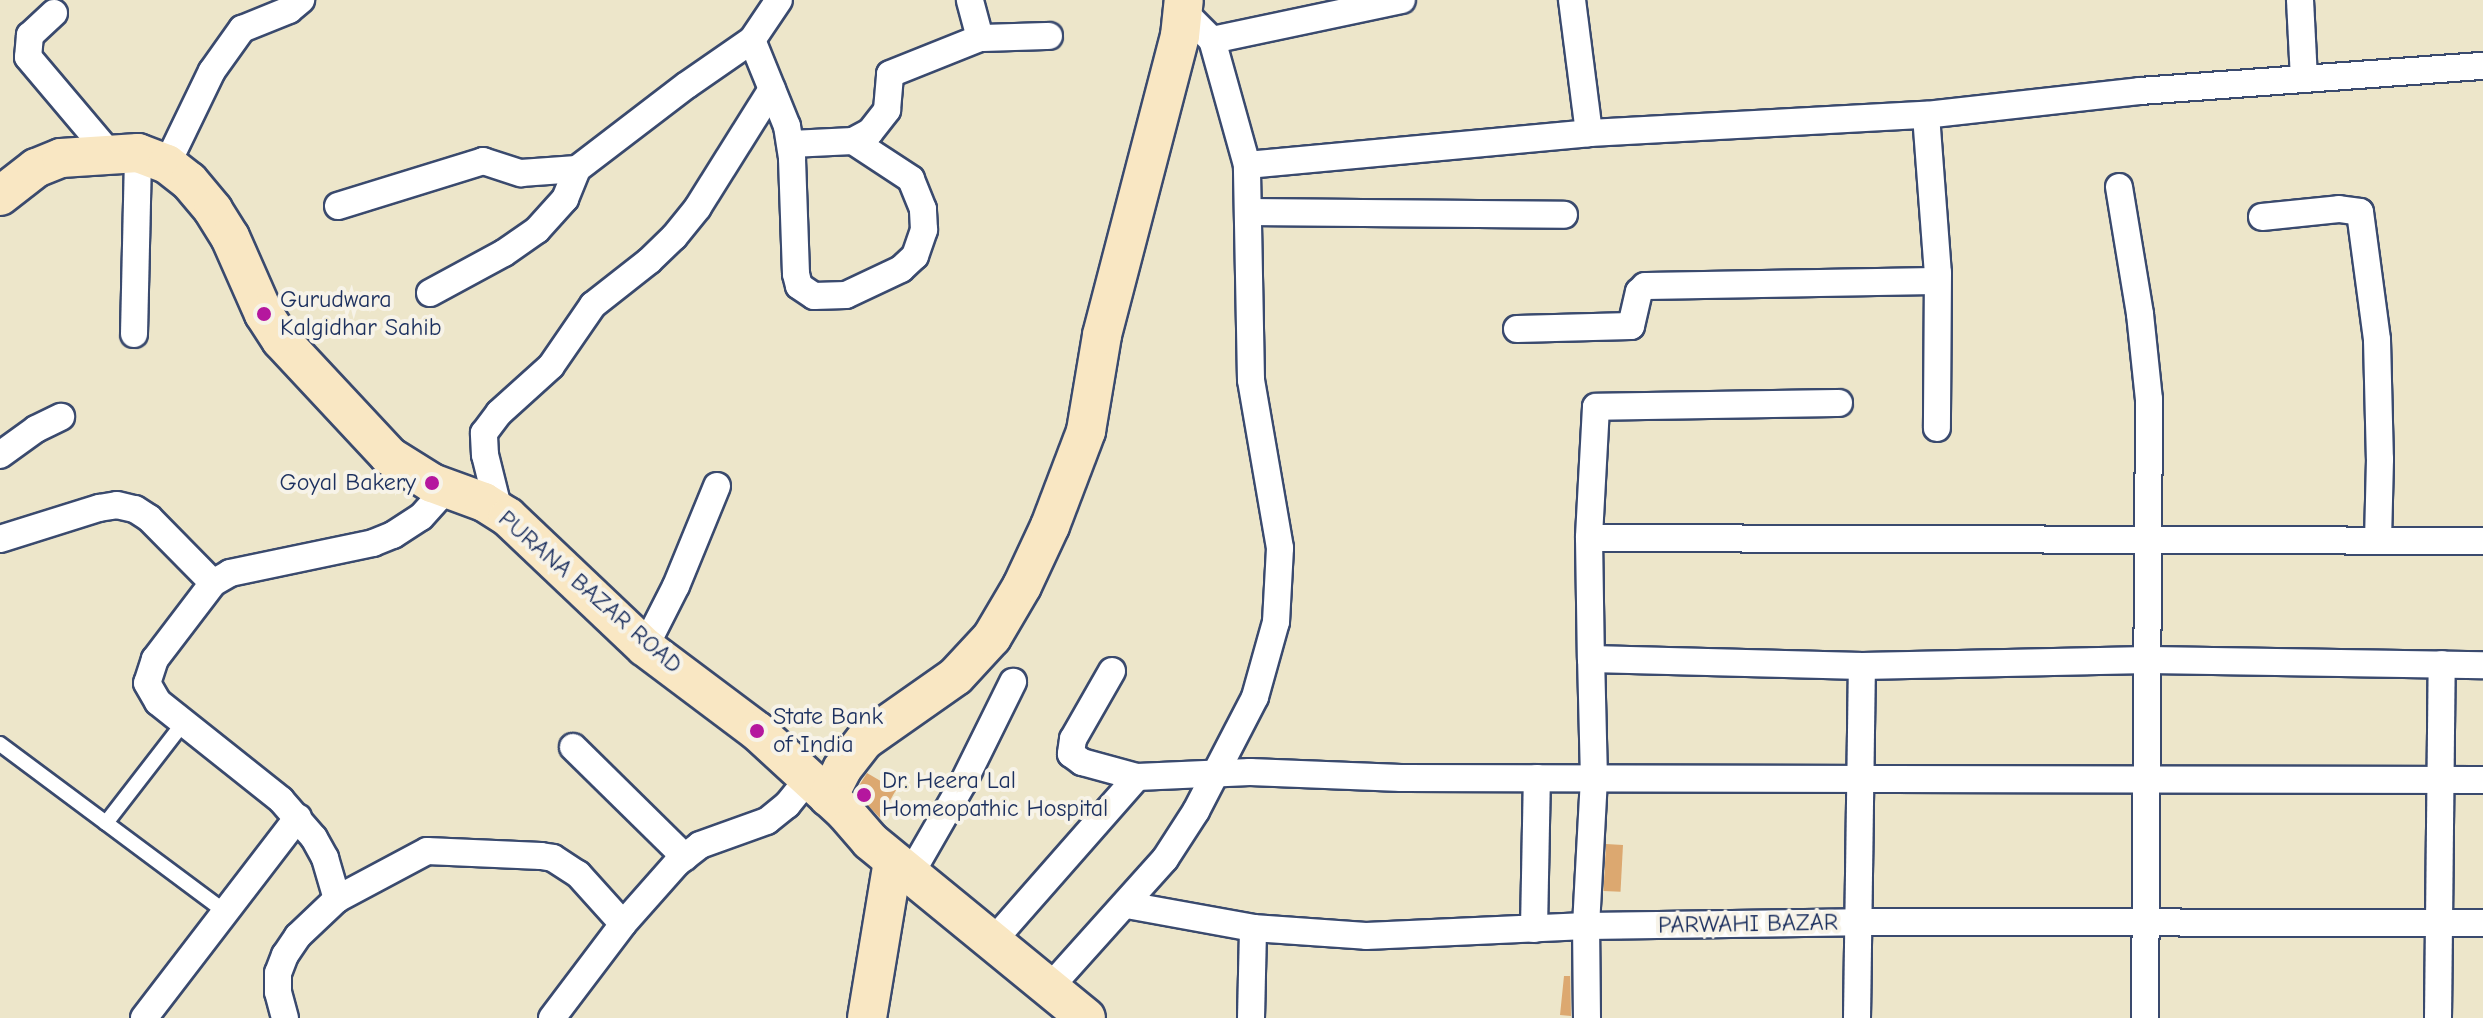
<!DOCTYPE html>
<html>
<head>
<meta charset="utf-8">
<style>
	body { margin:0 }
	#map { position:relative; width:2483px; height:1018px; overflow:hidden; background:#ede6ca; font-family:"Comic Neue",sans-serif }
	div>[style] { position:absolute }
	.building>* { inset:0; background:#dca870; transform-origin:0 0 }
	.roads { filter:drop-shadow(2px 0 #3a4a6e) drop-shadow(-2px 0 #3a4a6e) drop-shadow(0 2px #3a4a6e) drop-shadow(0 -2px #3a4a6e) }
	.lane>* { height:14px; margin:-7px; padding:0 7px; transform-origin:7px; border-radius:7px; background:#fff }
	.street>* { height:26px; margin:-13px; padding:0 13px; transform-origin:13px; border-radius:13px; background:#fff }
	.secondary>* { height:38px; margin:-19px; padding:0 19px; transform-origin:19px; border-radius:19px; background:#f9e7c3 }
	.dots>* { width:22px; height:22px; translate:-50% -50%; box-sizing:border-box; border:4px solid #f7f3e8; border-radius:50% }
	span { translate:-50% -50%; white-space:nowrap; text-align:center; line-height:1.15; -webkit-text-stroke:8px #f7f3e8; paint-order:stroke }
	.poi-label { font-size:24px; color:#1b2f5e }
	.left { translate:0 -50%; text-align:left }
	.right { translate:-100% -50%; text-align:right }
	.street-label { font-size:24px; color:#1b2f5e }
</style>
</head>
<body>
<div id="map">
	<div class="building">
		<div style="clip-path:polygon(867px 773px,896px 790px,880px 818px,855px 792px)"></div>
		<div style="left:1606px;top:844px;width:17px;height:47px;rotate:3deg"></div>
		<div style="clip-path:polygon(1570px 969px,1571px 1016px,1560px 1015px,1564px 976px,1570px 976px)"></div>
	</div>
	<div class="roads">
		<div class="lane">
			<div style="left:0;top:744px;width:281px;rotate:36.7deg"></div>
			<div style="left:106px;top:823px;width:128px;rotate:-52.3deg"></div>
		</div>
		<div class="street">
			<div style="left:1572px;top:0;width:134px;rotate:82.7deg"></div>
			<div style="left:2300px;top:0;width:79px;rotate:87.1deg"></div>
			<div style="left:54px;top:13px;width:33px;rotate:137deg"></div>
			<div style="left:30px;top:35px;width:22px;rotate:95deg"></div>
			<div style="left:28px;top:57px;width:126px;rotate:49.8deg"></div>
			<div style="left:980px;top:38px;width:69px;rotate:-1.7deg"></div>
			<div style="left:752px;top:40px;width:93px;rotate:67.9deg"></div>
			<div style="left:787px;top:126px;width:33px;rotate:81deg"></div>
			<div style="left:792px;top:159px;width:115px;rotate:88deg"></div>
			<div style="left:796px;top:274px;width:12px;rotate:76deg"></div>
			<div style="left:799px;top:286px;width:18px;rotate:34deg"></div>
			<div style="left:814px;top:296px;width:32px;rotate:-2deg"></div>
			<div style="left:846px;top:295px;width:61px;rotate:-25.3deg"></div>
			<div style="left:901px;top:269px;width:19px;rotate:-43deg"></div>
			<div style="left:915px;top:256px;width:28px;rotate:-71deg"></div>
			<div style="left:924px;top:230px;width:21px;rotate:-93deg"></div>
			<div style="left:923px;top:209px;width:32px;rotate:-112deg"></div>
			<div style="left:911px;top:179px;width:69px;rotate:-146.8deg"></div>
			<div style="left:1212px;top:40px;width:194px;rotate:-11.9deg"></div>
			<div style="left:1926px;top:115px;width:158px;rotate:85.7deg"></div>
			<div style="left:1938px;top:273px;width:155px;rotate:90.4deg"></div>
			<div style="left:791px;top:144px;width:62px;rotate:-2.8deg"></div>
			<div style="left:853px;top:141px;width:19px;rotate:-28deg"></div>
			<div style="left:870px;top:132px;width:28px;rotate:-52deg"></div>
			<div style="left:887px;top:110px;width:36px;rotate:-85deg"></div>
			<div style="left:890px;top:74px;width:97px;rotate:-21.8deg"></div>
			<div style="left:980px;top:38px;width:39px;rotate:-105deg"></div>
			<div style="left:167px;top:164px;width:103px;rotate:-64.2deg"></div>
			<div style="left:212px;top:71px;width:52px;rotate:-54.5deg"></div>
			<div style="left:242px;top:29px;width:51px;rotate:-22deg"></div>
			<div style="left:289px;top:10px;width:16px;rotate:-40deg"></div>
			<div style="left:1247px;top:165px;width:343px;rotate:-5.3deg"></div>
			<div style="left:1589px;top:133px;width:337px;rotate:-3.1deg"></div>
			<div style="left:1926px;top:115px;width:215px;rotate:-6.4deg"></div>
			<div style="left:2140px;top:91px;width:344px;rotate:-4.2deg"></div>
			<div style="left:2119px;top:187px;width:129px;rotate:80.6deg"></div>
			<div style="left:2140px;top:314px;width:85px;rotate:84deg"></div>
			<div style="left:2149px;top:399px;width:619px;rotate:90.37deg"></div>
			<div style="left:338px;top:206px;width:152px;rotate:-17.2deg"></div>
			<div style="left:483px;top:161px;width:40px;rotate:18deg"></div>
			<div style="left:521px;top:173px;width:56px;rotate:-4.1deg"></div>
			<div style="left:577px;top:169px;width:138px;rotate:-37.4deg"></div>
			<div style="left:687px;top:85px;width:79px;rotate:-34.7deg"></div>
			<div style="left:752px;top:40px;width:48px;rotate:-56deg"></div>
			<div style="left:1248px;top:212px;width:316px;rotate:0.5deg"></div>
			<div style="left:2262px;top:217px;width:77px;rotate:-5.9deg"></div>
			<div style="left:2339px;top:209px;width:21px;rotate:8deg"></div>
			<div style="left:2360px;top:212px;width:129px;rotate:82.4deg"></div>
			<div style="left:2377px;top:340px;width:119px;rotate:88.6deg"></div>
			<div style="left:2380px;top:459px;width:82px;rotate:91.4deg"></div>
			<div style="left:430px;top:293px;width:84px;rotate:-28.4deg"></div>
			<div style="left:504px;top:253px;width:40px;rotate:-34.9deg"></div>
			<div style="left:537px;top:230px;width:42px;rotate:-47.9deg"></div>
			<div style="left:565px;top:199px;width:32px;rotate:-68deg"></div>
			<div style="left:1517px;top:329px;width:114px;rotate:-1.5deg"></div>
			<div style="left:1631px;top:326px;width:35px;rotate:-77deg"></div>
			<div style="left:1639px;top:292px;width:8px;rotate:-45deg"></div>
			<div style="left:1645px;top:286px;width:291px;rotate:-1deg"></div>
			<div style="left:134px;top:334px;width:181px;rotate:-88.7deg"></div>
			<div style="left:1839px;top:403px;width:243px;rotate:179.1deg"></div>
			<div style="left:1596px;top:407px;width:131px;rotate:93.1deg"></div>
			<div style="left:1589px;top:538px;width:121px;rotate:89.1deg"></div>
			<div style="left:1591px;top:659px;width:271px;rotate:1.5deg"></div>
			<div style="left:1862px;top:666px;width:287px;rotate:-1.2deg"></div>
			<div style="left:2149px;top:660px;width:334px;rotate:0.9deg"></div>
			<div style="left:0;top:455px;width:44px;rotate:-35.8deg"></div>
			<div style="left:36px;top:429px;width:28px;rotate:-26deg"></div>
			<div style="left:499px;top:511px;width:58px;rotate:-104deg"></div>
			<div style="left:485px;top:455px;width:22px;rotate:-93deg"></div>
			<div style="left:484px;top:433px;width:25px;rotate:-53deg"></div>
			<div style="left:499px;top:413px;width:70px;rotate:-42.1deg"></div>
			<div style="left:551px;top:366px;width:74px;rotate:-55.5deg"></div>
			<div style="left:593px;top:305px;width:71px;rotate:-38.2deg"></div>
			<div style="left:649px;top:261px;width:35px;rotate:-44deg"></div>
			<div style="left:674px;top:237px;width:38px;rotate:-51deg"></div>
			<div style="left:698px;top:207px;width:139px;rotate:-57.9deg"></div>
			<div style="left:1589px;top:538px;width:894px;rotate:0.19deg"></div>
			<div style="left:0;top:539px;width:104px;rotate:-17.4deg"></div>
			<div style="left:99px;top:508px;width:18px;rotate:-9deg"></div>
			<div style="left:117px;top:505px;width:18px;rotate:13deg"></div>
			<div style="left:135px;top:509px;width:17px;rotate:33deg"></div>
			<div style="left:149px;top:518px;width:91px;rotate:45.4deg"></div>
			<div style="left:213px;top:583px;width:96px;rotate:127.3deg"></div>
			<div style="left:155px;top:659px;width:25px;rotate:108deg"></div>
			<div style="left:147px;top:683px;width:22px;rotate:60deg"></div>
			<div style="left:158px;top:702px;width:157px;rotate:38.5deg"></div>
			<div style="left:281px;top:800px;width:50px;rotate:49deg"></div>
			<div style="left:314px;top:838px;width:23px;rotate:61deg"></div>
			<div style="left:325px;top:858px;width:43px;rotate:73.7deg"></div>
			<div style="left:337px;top:899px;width:54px;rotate:136.5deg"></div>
			<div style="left:298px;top:936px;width:23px;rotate:124deg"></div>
			<div style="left:285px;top:955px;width:19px;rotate:111deg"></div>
			<div style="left:278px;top:973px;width:19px;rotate:90deg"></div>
			<div style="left:278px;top:992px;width:27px;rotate:75deg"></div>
			<div style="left:213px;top:583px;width:20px;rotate:-30deg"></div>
			<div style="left:230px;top:573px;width:146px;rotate:-11.8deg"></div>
			<div style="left:373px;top:543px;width:22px;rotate:-22deg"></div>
			<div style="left:393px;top:535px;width:33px;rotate:-33deg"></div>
			<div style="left:421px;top:517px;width:39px;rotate:-48deg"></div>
			<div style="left:645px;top:647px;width:68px;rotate:-63.1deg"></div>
			<div style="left:676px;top:586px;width:108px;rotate:-67.7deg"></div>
			<div style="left:1112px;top:671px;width:78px;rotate:119.8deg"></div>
			<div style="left:1073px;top:739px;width:15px;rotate:98deg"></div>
			<div style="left:1071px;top:754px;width:14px;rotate:36deg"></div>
			<div style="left:1082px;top:762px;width:57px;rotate:15.3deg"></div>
			<div style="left:1137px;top:777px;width:113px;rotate:-2.5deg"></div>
			<div style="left:1250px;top:772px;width:151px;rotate:2.3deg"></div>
			<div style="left:1401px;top:778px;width:1082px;rotate:0.11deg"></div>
			<div style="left:573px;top:747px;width:157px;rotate:44.5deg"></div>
			<div style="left:910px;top:875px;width:106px;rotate:-60.1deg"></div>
			<div style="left:963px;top:783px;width:113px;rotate:-63.7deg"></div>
			<div style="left:337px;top:899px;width:102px;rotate:-28.1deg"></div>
			<div style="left:427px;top:851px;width:114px;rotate:2.5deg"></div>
			<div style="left:541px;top:856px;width:12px;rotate:9deg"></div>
			<div style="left:553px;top:858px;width:30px;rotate:33deg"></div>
			<div style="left:578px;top:874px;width:67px;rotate:48deg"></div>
			<div style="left:1127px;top:905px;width:128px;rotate:10.3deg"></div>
			<div style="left:1253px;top:928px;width:113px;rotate:4deg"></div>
			<div style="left:1366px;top:936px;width:220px;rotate:-2.6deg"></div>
			<div style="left:1586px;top:926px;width:273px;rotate:-0.8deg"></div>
			<div style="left:1859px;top:922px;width:624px;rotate:0.09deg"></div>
			<div style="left:1534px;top:929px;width:151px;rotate:-88.9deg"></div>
			<div style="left:993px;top:941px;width:218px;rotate:-48.7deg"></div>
			<div style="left:1051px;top:986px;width:171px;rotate:-48.1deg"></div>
			<div style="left:1165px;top:859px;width:57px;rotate:-57.1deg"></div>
			<div style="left:1196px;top:811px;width:128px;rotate:-62.6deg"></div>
			<div style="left:1255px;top:697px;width:78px;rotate:-74.4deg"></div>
			<div style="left:1276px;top:622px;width:74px;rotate:-86.9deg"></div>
			<div style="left:1280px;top:548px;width:170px;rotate:-99.8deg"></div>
			<div style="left:1251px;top:380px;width:215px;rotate:-91.1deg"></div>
			<div style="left:1247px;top:165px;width:130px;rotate:-105.6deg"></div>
			<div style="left:1212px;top:40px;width:40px;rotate:-135deg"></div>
			<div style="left:144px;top:1018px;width:253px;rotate:-52.5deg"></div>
			<div style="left:552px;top:1018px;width:118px;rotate:-52.9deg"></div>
			<div style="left:623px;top:924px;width:81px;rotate:-48.5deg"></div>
			<div style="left:677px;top:863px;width:29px;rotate:-38deg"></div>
			<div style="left:700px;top:845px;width:71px;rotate:-19.7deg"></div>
			<div style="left:767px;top:821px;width:26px;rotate:-39deg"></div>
			<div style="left:787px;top:805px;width:33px;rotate:-51deg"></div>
			<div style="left:1251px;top:1018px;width:90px;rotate:-88.7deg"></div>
			<div style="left:1587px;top:1018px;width:92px;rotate:-90.6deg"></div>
			<div style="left:1586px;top:926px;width:147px;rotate:-86.9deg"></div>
			<div style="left:1594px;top:779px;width:120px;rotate:-91.4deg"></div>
			<div style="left:1857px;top:1018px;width:352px;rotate:-89.2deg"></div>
			<div style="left:2438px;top:1018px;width:354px;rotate:-89.4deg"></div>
		</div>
		<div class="secondary">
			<div style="left:0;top:196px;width:46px;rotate:-37.9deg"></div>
			<div style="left:36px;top:168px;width:27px;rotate:-22deg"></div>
			<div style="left:61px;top:158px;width:77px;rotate:-3.7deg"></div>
			<div style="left:138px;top:153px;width:31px;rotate:21deg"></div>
			<div style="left:167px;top:164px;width:28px;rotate:38deg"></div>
			<div style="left:189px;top:181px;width:38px;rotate:50deg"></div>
			<div style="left:213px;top:210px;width:32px;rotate:58deg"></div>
			<div style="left:230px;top:237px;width:84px;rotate:66.2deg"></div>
			<div style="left:264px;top:314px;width:31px;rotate:57deg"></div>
			<div style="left:281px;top:340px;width:158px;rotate:47deg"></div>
			<div style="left:389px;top:456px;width:51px;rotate:32.1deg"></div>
			<div style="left:432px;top:483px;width:55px;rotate:20.1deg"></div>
			<div style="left:484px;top:502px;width:28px;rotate:32deg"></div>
			<div style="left:508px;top:517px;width:189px;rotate:43.5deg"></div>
			<div style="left:645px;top:647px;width:140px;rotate:36.9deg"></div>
			<div style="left:757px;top:731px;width:120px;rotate:42.6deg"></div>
			<div style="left:845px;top:812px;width:38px;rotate:49deg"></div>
			<div style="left:870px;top:841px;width:279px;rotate:39.3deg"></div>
			<div style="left:828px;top:797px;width:31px;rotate:-63deg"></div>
			<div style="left:842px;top:769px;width:37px;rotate:-52deg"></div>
			<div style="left:865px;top:740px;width:111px;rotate:-35.1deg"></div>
			<div style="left:956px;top:676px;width:53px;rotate:-47.3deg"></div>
			<div style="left:992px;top:637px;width:59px;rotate:-59.5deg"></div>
			<div style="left:1022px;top:586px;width:66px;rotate:-65deg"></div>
			<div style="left:1050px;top:526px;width:102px;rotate:-69.2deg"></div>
			<div style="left:1086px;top:431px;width:97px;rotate:-80.5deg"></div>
			<div style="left:1102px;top:335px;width:309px;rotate:-75.4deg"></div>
			<div style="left:1180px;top:36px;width:36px;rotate:-84deg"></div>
			<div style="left:867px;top:1018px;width:159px;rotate:-80.6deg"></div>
		</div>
	</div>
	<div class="dots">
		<div style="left:264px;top:314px;background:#b5179e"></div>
		<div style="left:432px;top:483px;background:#b5179e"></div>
		<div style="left:757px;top:731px;background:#b5179e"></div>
		<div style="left:864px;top:795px;background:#b5179e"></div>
	</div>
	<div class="poi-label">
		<span class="left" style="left:280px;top:314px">Gurudwara<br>Kalgidhar Sahib</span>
		<span class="right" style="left:416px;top:483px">Goyal Bakery</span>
		<span class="left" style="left:773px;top:731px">State Bank<br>of India</span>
		<span class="left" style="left:882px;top:795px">Dr. Heera Lal<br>Homeopathic Hospital</span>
	</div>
	<div class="street-label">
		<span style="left:590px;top:592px;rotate:41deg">PURANA BAZAR ROAD</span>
		<span style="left:1748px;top:924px;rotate:-1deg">PARWAHI BAZAR</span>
	</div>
</div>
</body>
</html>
